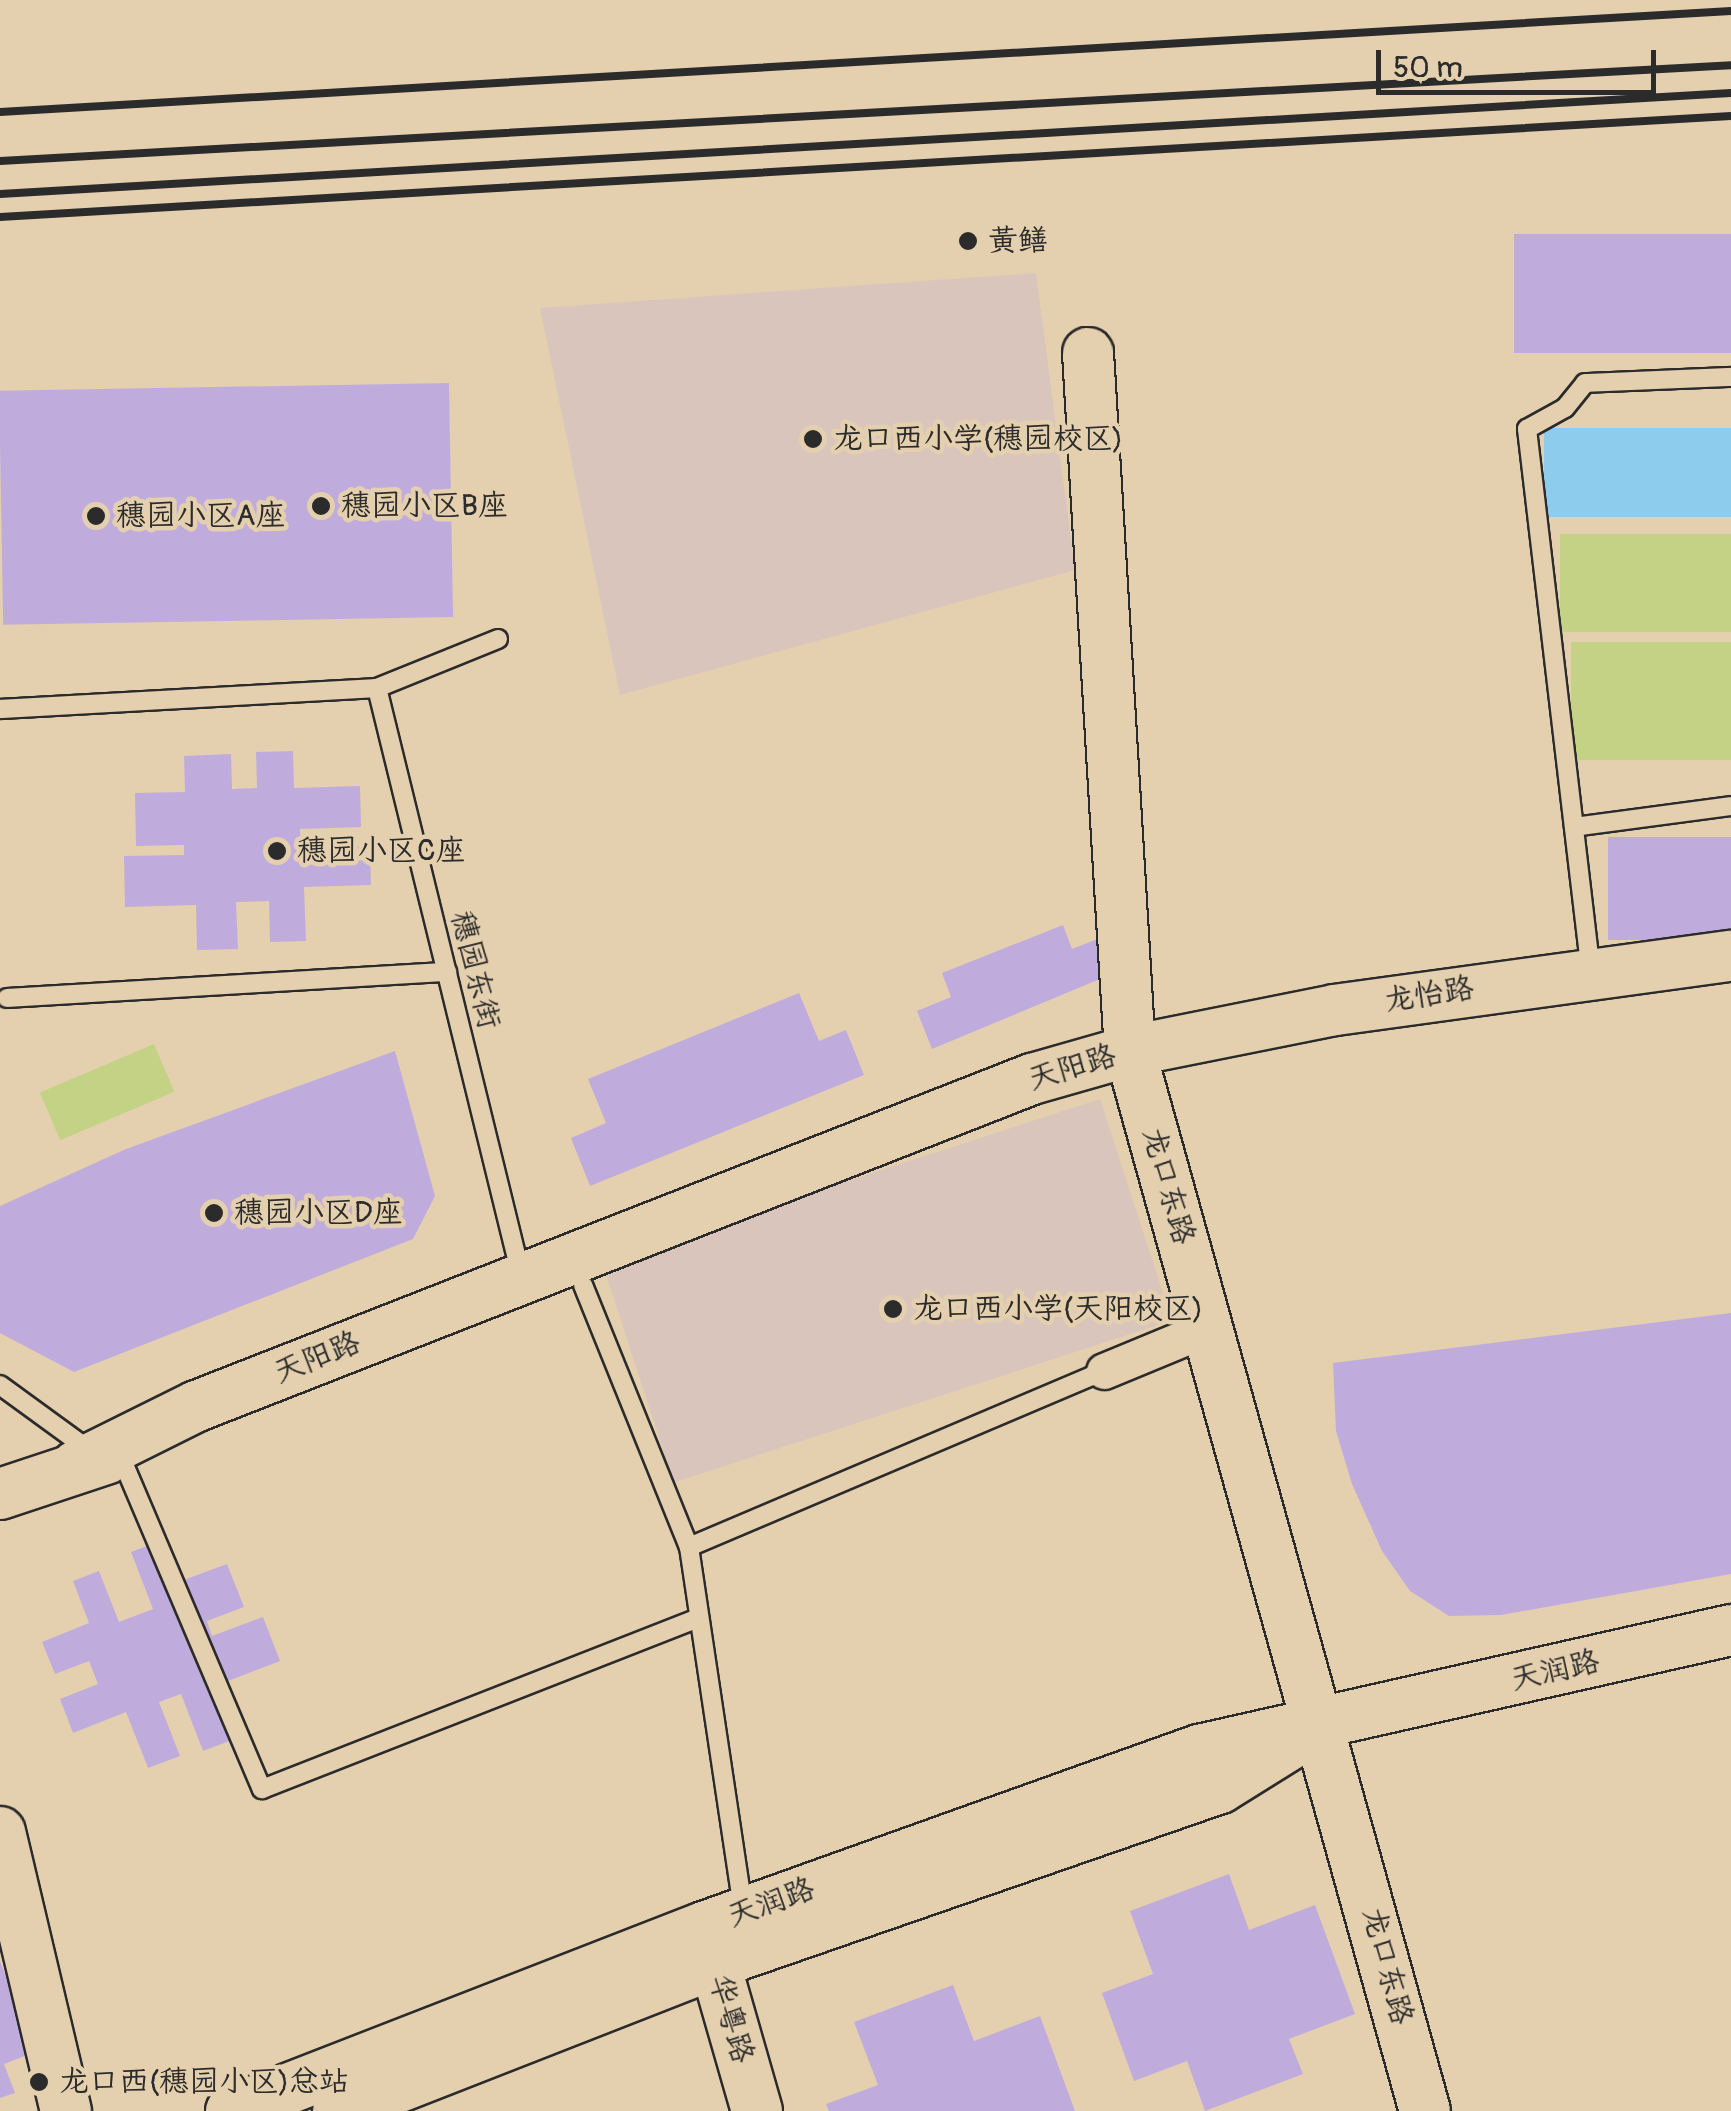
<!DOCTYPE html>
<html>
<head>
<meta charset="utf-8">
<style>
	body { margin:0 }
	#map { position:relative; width:1731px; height:2111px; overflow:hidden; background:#e4d0ae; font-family:Pangolin,"LXGW WenKai TC",sans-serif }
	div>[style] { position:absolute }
	.built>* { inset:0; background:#d9c5bc; transform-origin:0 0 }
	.green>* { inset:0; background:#c4d285; transform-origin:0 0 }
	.water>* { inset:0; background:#8eccee; transform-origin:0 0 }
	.building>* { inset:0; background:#c0acdc; transform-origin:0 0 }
	.roads { filter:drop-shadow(2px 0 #2b2b2b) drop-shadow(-2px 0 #2b2b2b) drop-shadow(0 2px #2b2b2b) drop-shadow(0 -2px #2b2b2b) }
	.lane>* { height:18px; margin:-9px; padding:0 9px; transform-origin:9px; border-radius:9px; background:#e4d0ae }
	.street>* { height:35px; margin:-17.5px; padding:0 17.5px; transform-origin:17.5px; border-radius:17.5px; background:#e4d0ae }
	.secondary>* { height:50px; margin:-25px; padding:0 25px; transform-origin:25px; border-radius:25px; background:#e4d0ae }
	.rail>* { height:8px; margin:-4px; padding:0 4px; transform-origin:4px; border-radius:4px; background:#2b2b2b }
	.dots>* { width:28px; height:28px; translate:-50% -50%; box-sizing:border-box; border:5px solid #e4d0ae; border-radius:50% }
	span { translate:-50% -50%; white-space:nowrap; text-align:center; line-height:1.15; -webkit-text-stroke:9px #e4d0ae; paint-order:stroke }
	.poi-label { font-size:30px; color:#2b2b2b }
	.left { translate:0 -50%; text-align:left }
	.street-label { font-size:30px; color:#2b2b2b }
	.scale { position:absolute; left:1376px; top:50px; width:280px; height:45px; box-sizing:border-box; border:5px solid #2b2b2b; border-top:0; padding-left:12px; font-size:30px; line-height:35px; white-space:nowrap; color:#2b2b2b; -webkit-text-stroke:8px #e4d0ae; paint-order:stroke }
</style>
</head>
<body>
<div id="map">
	<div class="built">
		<div style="clip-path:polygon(1036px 273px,1075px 570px,620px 695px,540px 308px)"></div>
		<div style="left:1100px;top:1099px;width:233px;height:524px;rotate:72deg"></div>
	</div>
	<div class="green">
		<div style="left:1731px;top:534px;width:98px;height:171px;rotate:90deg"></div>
		<div style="left:1731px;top:642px;width:118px;height:160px;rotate:90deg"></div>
		<div style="left:154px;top:1044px;width:52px;height:124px;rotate:67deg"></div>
	</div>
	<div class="water">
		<div style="left:1731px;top:428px;width:89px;height:187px;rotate:90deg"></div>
	</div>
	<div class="building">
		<div style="left:1731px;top:234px;width:119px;height:217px;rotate:90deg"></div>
		<div style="left:449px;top:383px;width:234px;height:450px;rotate:89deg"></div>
		<div style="clip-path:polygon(293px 751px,294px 788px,360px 786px,361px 827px,300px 829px,301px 848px,370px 846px,371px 885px,304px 887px,306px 941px,270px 942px,269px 901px,236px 902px,238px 949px,197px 950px,196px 905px,125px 907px,124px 856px,184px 855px,184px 845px,136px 846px,135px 793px,185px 792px,184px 756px,231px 754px,232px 789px,257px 788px,256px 752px)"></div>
		<div style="left:1731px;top:837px;width:103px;height:123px;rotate:90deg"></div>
		<div style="clip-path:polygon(1063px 925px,1072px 949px,1110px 934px,1100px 979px,932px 1049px,917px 1011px,951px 997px,942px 973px)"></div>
		<div style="clip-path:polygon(799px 993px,819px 1041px,846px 1030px,864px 1075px,590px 1186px,571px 1138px,606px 1123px,588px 1079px)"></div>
		<div style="clip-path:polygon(395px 1051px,435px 1196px,413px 1239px,74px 1372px,0 1333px,0 1206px,126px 1149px)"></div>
		<div style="clip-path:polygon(1731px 1313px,1731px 1574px,1501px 1615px,1449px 1616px,1410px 1591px,1382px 1551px,1352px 1484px,1336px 1431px,1333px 1363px)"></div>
		<div style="clip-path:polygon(165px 1539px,181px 1581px,227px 1564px,244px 1607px,207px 1621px,212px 1636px,263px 1617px,280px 1661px,220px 1684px,240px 1737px,203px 1751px,181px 1694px,159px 1702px,180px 1756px,148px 1768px,126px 1712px,73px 1733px,60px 1699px,98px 1684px,89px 1661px,55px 1674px,42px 1642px,89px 1623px,73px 1581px,99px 1571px,119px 1622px,153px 1609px,131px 1552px)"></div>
		<div style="clip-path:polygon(1229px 1874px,1249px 1930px,1315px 1905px,1355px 2014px,1289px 2039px,1303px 2074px,1205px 2111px,1187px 2061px,1134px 2081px,1102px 1993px,1153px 1974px,1130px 1911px)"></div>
		<div style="clip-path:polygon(0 1961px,35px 2052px,4px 2064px,15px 2093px,0 2098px)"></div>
		<div style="clip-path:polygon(953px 1985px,974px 2041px,1040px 2016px,1075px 2111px,829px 2111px,826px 2104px,878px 2085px,854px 2022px)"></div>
	</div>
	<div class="roads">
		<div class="lane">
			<div style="left:498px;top:639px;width:131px;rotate:158deg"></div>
			<div style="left:377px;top:688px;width:604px;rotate:76.22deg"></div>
			<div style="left:0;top:709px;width:378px;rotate:-3.2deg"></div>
			<div style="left:1574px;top:827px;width:158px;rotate:-7.6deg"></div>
			<div style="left:1591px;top:973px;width:548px;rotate:-96.71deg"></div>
			<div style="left:1527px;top:429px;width:43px;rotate:-28.9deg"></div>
			<div style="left:1565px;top:408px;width:32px;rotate:-51deg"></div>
			<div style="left:1585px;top:383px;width:146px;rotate:-2.4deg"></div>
			<div style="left:7px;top:998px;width:441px;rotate:-3.4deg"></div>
			<div style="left:583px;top:1285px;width:283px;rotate:68deg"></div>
			<div style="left:689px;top:1547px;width:367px;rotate:81.5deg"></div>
			<div style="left:0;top:1385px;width:114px;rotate:36.1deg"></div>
			<div style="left:120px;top:1455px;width:363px;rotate:67deg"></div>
			<div style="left:262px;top:1789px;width:469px;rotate:-21.4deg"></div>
			<div style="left:689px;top:1547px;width:451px;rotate:-23deg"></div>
		</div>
		<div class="street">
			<div style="left:1104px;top:1371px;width:113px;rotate:-22.5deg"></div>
		</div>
		<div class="secondary">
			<div style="left:1088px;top:353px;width:699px;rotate:86.56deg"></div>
			<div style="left:1130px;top:1051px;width:1100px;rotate:74.45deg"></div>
			<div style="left:76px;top:1466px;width:135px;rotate:-26.4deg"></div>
			<div style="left:197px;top:1406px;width:897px;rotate:-21.39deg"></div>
			<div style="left:1032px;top:1079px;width:102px;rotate:-15.9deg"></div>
			<div style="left:1130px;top:1051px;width:209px;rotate:-11.3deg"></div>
			<div style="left:1335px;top:1010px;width:400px;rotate:-7.8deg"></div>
			<div style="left:0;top:1494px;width:112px;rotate:-18.3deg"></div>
			<div style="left:0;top:1832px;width:287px;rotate:76.7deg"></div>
			<div style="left:706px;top:1933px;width:185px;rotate:74deg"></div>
			<div style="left:231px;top:2111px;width:508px;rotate:-21.26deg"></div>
			<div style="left:704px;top:1927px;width:526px;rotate:-19.68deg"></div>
			<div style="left:1199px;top:1750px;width:545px;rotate:-12.71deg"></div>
			<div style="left:338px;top:2111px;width:405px;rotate:-21.4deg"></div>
			<div style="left:715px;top:1963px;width:534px;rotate:-19.11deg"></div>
			<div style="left:1220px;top:1788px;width:87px;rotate:-31.9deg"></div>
		</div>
	</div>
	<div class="rail">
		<div style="left:0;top:112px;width:1734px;rotate:-3.34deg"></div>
		<div style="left:0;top:161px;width:1734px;rotate:-3.17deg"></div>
		<div style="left:0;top:194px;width:1734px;rotate:-3.34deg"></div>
		<div style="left:0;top:217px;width:1734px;rotate:-3.34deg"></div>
	</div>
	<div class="dots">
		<div style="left:968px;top:241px;background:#2b2b2b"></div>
		<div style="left:813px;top:439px;background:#2b2b2b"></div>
		<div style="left:321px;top:506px;background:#2b2b2b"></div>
		<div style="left:96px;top:516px;background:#2b2b2b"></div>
		<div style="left:277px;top:851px;background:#2b2b2b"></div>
		<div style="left:214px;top:1213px;background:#2b2b2b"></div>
		<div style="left:893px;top:1309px;background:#2b2b2b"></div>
		<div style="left:39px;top:2082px;background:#2b2b2b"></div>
	</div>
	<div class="poi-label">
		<span class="left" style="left:988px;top:241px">黄鳝</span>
		<span class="left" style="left:833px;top:439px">龙口西小学(穗园校区)</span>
		<span class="left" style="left:341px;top:506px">穗园小区B座</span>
		<span class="left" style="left:116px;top:516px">穗园小区A座</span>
		<span class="left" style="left:297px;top:851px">穗园小区C座</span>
		<span class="left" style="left:234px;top:1213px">穗园小区D座</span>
		<span class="left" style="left:913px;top:1309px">龙口西小学(天阳校区)</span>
		<span class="left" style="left:59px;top:2082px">龙口西(穗园小区)总站</span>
	</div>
	<div class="street-label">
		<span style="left:475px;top:970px;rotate:76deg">穗园东街</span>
		<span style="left:1429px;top:995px;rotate:-9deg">龙怡路</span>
		<span style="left:1072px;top:1068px;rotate:-17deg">天阳路</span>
		<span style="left:1168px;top:1186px;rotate:74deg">龙口东路</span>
		<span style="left:317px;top:1358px;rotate:-22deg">天阳路</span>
		<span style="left:1555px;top:1671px;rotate:-13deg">天润路</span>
		<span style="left:771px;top:1903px;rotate:-20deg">天润路</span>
		<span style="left:1387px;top:1966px;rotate:75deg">龙口东路</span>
		<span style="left:731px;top:2019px;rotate:74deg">华粤路</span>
	</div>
	<div class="scale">50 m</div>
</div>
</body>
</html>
